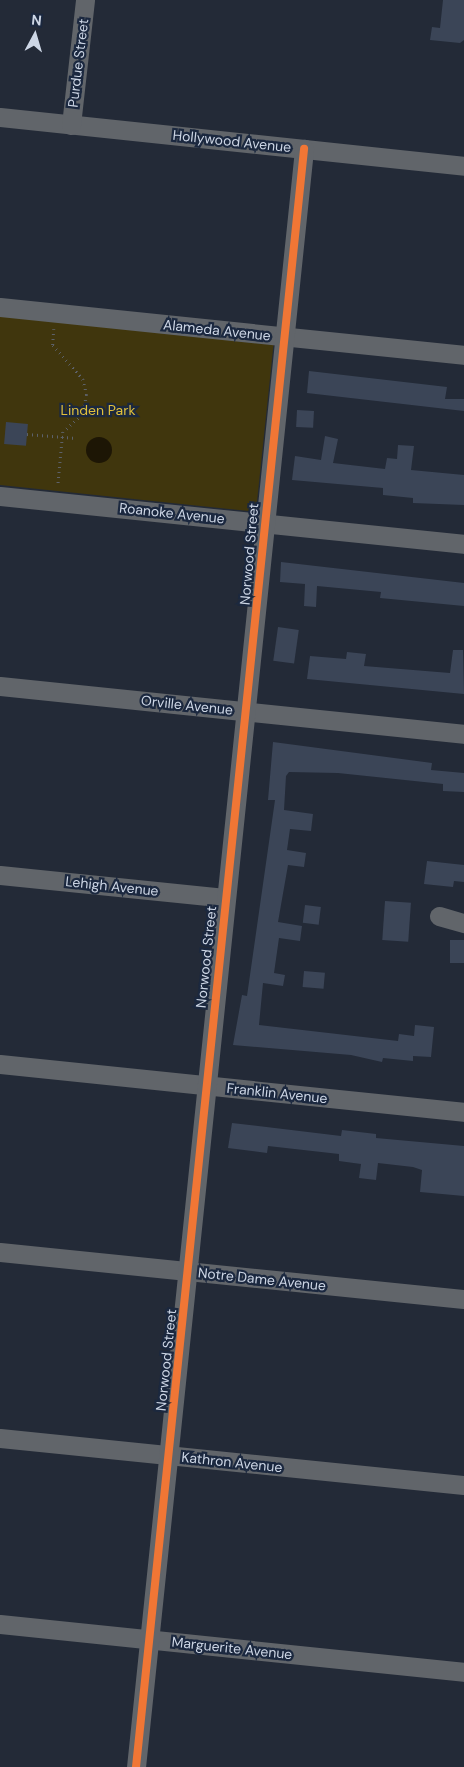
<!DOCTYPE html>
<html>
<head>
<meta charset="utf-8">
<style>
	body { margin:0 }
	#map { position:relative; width:464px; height:1767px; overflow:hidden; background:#232a37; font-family:"DM Sans",sans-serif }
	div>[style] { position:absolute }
	.green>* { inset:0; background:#40360d; transform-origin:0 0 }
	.water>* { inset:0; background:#1d1605 }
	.round { border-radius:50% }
	.building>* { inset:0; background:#3b4557; transform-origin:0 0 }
	.path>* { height:2.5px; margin-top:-1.25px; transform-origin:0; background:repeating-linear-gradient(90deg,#5d6169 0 1px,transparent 0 5px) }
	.minor>* { height:19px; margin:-9.5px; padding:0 9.5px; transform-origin:9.5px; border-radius:9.5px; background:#61656a }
	.cycleway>* { height:8px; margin:-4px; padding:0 4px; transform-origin:4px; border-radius:4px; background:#f07635 }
	span { translate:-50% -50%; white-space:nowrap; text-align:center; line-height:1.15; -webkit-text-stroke:4.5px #1b283f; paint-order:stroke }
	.street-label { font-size:14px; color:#cdd6e5 }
	.park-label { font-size:14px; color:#e1c03c }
	.north { position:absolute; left:10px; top:10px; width:50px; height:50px; -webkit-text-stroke:4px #1b283f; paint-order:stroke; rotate:6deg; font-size:14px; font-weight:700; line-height:20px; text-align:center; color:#cdd6e5 }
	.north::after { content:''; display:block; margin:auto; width:18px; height:22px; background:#cdd6e5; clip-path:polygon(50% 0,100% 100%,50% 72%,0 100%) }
</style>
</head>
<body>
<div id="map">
	<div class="green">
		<div style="left:0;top:316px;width:275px;height:168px;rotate:6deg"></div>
	</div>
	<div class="water">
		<div class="round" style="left:86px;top:437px;width:26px;height:26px"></div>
	</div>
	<div class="building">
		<div style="clip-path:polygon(443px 0,464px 0,464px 40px,460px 43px,430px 40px,432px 27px,440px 28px)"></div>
		<div style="clip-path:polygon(309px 371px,447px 387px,445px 399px,464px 399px,464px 411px,307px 393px)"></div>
		<div style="left:297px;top:410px;width:17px;height:17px;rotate:3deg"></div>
		<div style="left:6px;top:422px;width:22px;height:22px;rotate:5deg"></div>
		<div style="clip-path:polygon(325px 436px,338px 439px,333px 463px,385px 469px,387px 458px,397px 459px,398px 445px,414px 446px,411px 470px,464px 475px,464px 505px,413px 503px,413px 498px,383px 495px,383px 488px,292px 480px,295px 456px,321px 460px)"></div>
		<div style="clip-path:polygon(281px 562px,464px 583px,464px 606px,380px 598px,381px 592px,317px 586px,316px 607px,304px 606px,305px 584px,280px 582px)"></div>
		<div style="left:278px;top:627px;width:21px;height:34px;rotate:8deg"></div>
		<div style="clip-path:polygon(453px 650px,463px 650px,464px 694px,307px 679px,310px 656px,346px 659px,347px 652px,366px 654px,364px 666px,450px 673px)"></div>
		<div style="clip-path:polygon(273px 742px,432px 763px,431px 770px,464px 773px,464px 792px,443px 791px,443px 784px,338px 773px,289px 772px,286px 776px,284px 810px,313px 814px,311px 831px,290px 829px,287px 850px,306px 853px,304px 867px,288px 865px,278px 922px,302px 926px,300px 941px,279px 938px,274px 973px,285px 975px,283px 986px,263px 983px,259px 1025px,398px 1041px,399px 1034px,414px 1036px,415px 1025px,434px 1027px,431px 1057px,413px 1056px,413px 1061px,383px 1058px,382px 1062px,351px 1055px,233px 1045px,242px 995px,247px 996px,275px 800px,268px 800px)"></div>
		<div style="clip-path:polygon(427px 861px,464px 865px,464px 882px,454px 881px,453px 887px,424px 884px)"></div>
		<div style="left:385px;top:901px;width:26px;height:39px;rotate:4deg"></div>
		<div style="left:305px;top:905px;width:16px;height:18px;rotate:7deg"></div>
		<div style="left:450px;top:940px;width:14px;height:23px"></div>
		<div style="left:304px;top:971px;width:21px;height:16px;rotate:5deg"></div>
		<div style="clip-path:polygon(232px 1123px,341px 1136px,342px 1130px,376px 1134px,376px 1138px,464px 1146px,464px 1196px,420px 1192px,422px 1170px,413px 1167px,378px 1163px,376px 1180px,359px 1178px,361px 1164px,339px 1161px,339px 1154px,268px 1146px,267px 1153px,228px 1148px)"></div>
	</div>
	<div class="path">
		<div style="left:54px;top:329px;width:16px;rotate:94deg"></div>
		<div style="left:53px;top:345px;width:45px;rotate:48.6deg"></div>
		<div style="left:83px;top:379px;width:16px;rotate:76deg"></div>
		<div style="left:87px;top:395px;width:21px;rotate:104deg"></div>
		<div style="left:82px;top:415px;width:25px;rotate:138deg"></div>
		<div style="left:63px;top:432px;width:54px;rotate:95.3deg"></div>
		<div style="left:27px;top:434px;width:49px;rotate:4.7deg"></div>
	</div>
	<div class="minor">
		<div style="left:0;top:117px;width:467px;rotate:6deg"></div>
		<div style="left:71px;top:125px;width:126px;rotate:-83.6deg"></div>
		<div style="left:0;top:307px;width:466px;rotate:5.9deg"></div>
		<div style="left:0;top:496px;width:466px;rotate:5.9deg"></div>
		<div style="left:0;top:686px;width:466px;rotate:5.9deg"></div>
		<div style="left:0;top:875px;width:226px;rotate:5.8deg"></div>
		<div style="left:439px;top:916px;width:26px;rotate:16deg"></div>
		<div style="left:0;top:1064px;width:466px;rotate:5.9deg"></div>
		<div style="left:0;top:1252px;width:466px;rotate:5.8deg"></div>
		<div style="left:0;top:1438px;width:466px;rotate:5.8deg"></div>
		<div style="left:0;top:1624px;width:466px;rotate:5.9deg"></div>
		<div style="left:136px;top:1767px;width:1627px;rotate:-84.07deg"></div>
	</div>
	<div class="cycleway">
		<div style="left:136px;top:1767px;width:1627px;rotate:-84.07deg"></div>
	</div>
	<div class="street-label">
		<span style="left:78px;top:63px;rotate:-83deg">Purdue Street</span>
		<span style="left:232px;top:141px;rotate:6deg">Hollywood Avenue</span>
		<span style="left:217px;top:330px;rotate:6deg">Alameda Avenue</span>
		<span style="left:172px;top:513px;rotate:6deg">Roanoke Avenue</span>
		<span style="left:249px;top:554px;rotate:-85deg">Norwood Street</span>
		<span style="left:187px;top:705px;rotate:6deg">Orville Avenue</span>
		<span style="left:112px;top:886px;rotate:6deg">Lehigh Avenue</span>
		<span style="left:206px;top:957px;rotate:-84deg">Norwood Street</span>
		<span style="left:277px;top:1093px;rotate:6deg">Franklin Avenue</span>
		<span style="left:262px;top:1279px;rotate:6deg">Notre Dame Avenue</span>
		<span style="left:166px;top:1360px;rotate:-84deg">Norwood Street</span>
		<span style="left:232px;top:1462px;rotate:6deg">Kathron Avenue</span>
		<span style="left:232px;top:1648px;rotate:6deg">Marguerite Avenue</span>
	</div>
	<div class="park-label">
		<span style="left:98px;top:410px">Linden Park</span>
	</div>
	<div class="north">N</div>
</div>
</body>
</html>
